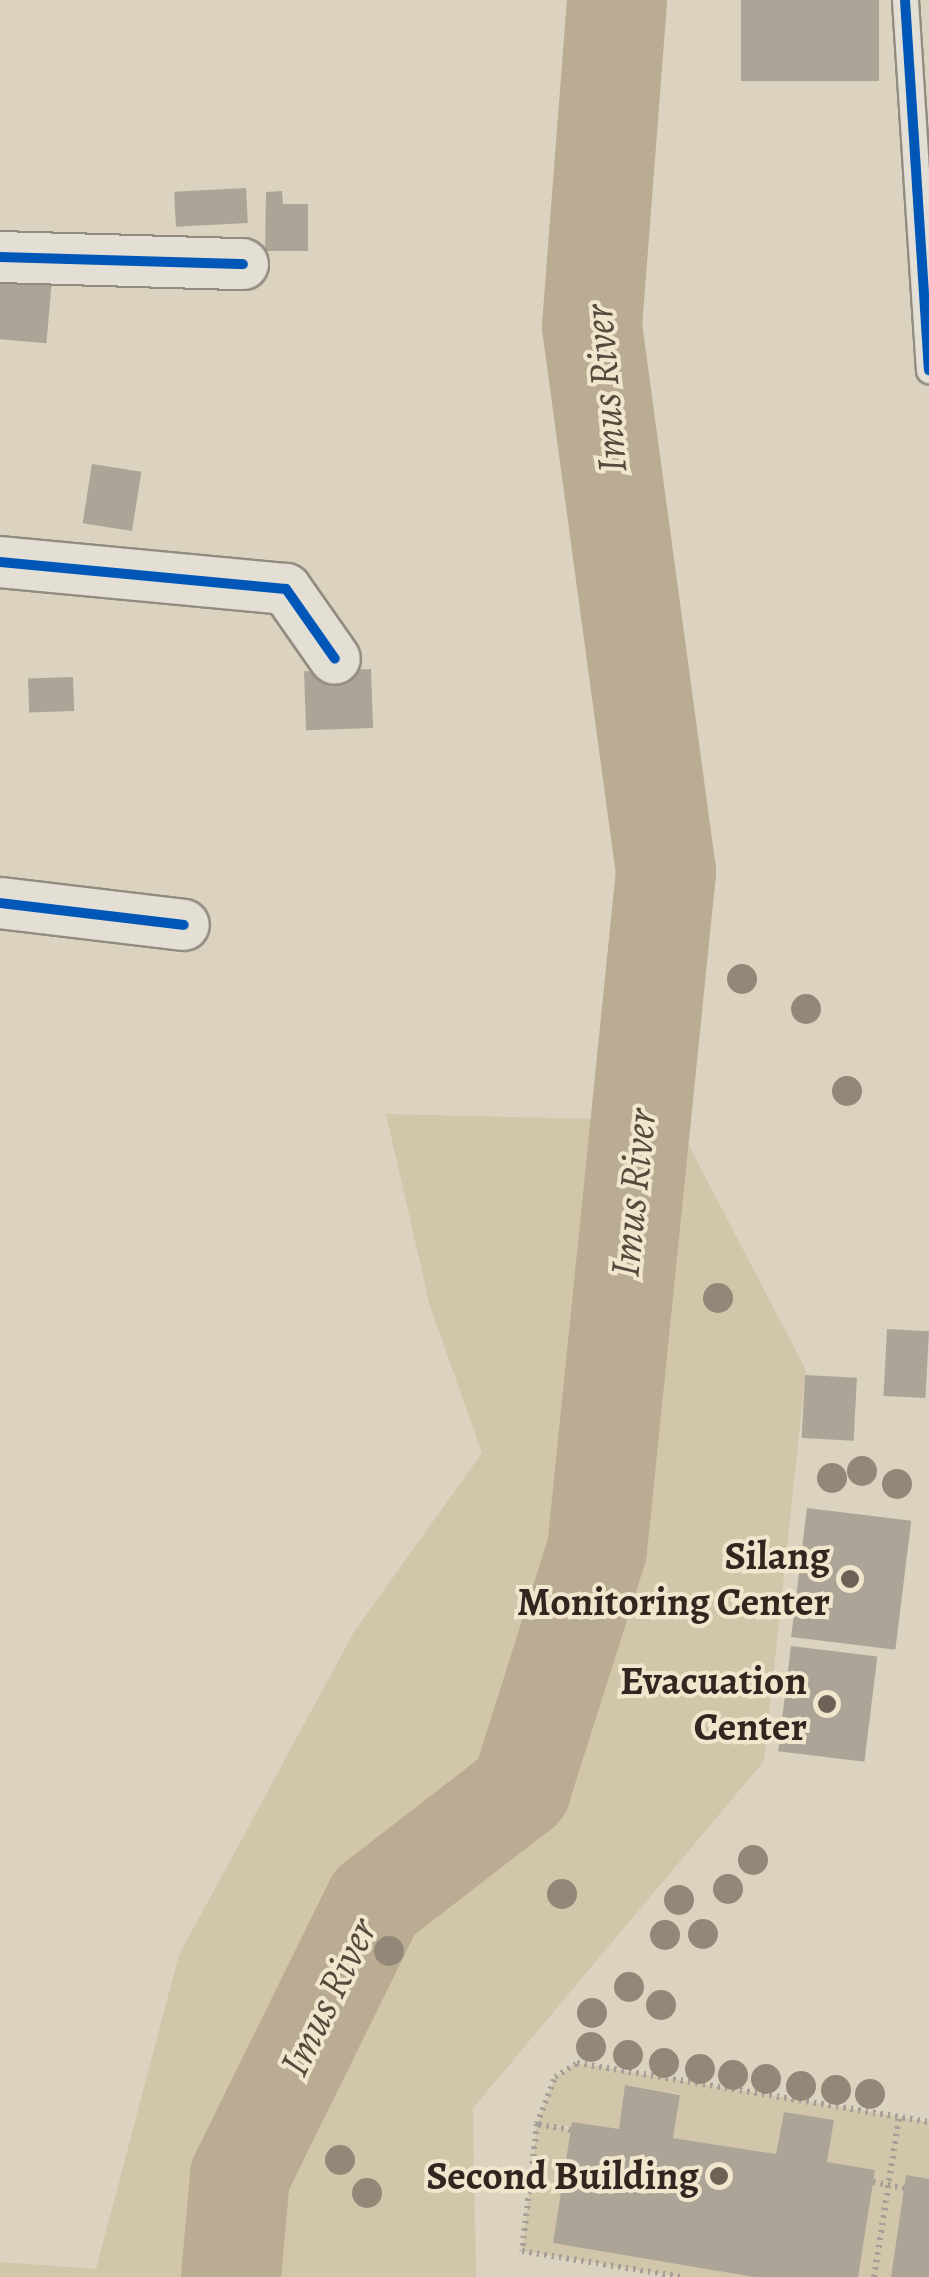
<!DOCTYPE html>
<html>
<head>
<meta charset="utf-8">
<style>
	body { margin:0 }
	#map { position:relative; width:929px; height:2277px; overflow:hidden; background:#dbd3bf; font-family:Alegreya,serif }
	div>[style] { position:absolute }
	.green>* { inset:0; background:#d1c5aa }
	.river>* { height:100px; margin:-50px; padding:0 50px; transform-origin:50px; border-radius:50px; background:#b9ac93 }
	.building>* { inset:0; background:#aca597; transform-origin:0 0 }
	.path>* { height:6px; margin-top:-3px; transform-origin:0; background:repeating-linear-gradient(90deg,#a5a097 0 2.5px,transparent 0 7.5px) }
	.roads { filter:drop-shadow(2px 0 #928c80) drop-shadow(-2px 0 #928c80) drop-shadow(0 2px #928c80) drop-shadow(0 -2px #928c80) }
	.lane>* { height:25px; margin:-12.5px; padding:0 12.5px; transform-origin:12.5px; border-radius:12.5px; background:#e4dfd4 }
	.street>* { height:50px; margin:-25px; padding:0 25px; transform-origin:25px; border-radius:25px; background:#e4dfd4 }
	.cycleway>* { height:10px; margin:-5px; padding:0 5px; transform-origin:5px; border-radius:5px; background:#0057b8 }
	.trees>* { width:30px; height:30px; margin:-15px; border-radius:50%; background:#938878 }
	.dots>* { width:28px; height:28px; translate:-50% -50%; box-sizing:border-box; border:5px solid #f0e6cd; border-radius:50% }
	span { translate:-50% -50%; white-space:nowrap; text-align:center; line-height:1.15; -webkit-text-stroke:8px #f0e6cd; paint-order:stroke }
	.poi-label { font-size:40px; color:#33251f; font-weight:700 }
	.right { translate:-100% -50%; text-align:right }
	.water-label { font-size:42px; color:#57493c; font-style:italic }
</style>
</head>
<body>
<div id="map">
	<div class="green">
		<div style="clip-path:polygon(386px 1114px,676px 1121px,806px 1370px,764px 1761px,473px 2108px,476px 2277px,0 2277px,0 2262px,96px 2269px,179px 1955px,354px 1632px,482px 1453px,430px 1306px)"></div>
		<div style="clip-path:polygon(577px 2063px,929px 2122px,929px 2179px,906px 2176px,891px 2277px,858px 2277px,827px 2162px,834px 2120px,784px 2112px,776px 2154px,673px 2138px,680px 2094px,626px 2085px,619px 2129px,552px 2125px,571px 2130px,554px 2242px,754px 2277px,682px 2277px,522px 2251px,537px 2124px,555px 2077px)"></div>
	</div>
	<div class="river">
		<div style="left:231px;top:2277px;width:101px;rotate:-84.9deg"></div>
		<div style="left:240px;top:2176px;width:305px;rotate:-63.8deg"></div>
		<div style="left:375px;top:1902px;width:185px;rotate:-37.7deg"></div>
		<div style="left:521px;top:1789px;width:251px;rotate:-72.4deg"></div>
		<div style="left:597px;top:1550px;width:682px;rotate:-84.19deg"></div>
		<div style="left:666px;top:872px;width:551px;rotate:-97.72deg"></div>
		<div style="left:592px;top:326px;width:327px;rotate:-85.6deg"></div>
	</div>
	<div class="building">
		<div style="left:741px;top:0;width:138px;height:81px"></div>
		<div style="left:246px;top:188px;width:35px;height:72px;rotate:87deg"></div>
		<div style="clip-path:polygon(282px 191px,283px 204px,308px 204px,308px 251px,265px 251px,266px 192px)"></div>
		<div style="left:0;top:266px;width:53px;height:73px;rotate:5deg"></div>
		<div style="left:92px;top:464px;width:50px;height:60px;rotate:9deg"></div>
		<div style="left:371px;top:669px;width:59px;height:67px;rotate:88deg"></div>
		<div style="left:73px;top:677px;width:34px;height:45px;rotate:88deg"></div>
		<div style="left:887px;top:1329px;width:42px;height:67px;rotate:3deg"></div>
		<div style="left:805px;top:1375px;width:52px;height:63px;rotate:3deg"></div>
		<div style="left:807px;top:1508px;width:105px;height:130px;rotate:7deg"></div>
		<div style="left:791px;top:1646px;width:87px;height:106px;rotate:7deg"></div>
		<div style="clip-path:polygon(625px 2085px,680px 2095px,673px 2138px,776px 2154px,784px 2112px,834px 2120px,827px 2162px,875px 2170px,858px 2277px,754px 2277px,553px 2243px,572px 2122px,619px 2129px)"></div>
		<div style="clip-path:polygon(906px 2175px,929px 2179px,929px 2277px,891px 2277px)"></div>
	</div>
	<div class="path">
		<div style="left:537px;top:2124px;width:50px;rotate:-69deg"></div>
		<div style="left:555px;top:2077px;width:26px;rotate:-32deg"></div>
		<div style="left:577px;top:2063px;width:357px;rotate:9.5deg"></div>
		<div style="left:571px;top:2130px;width:35px;rotate:-170deg"></div>
		<div style="left:537px;top:2124px;width:128px;rotate:96.7deg"></div>
		<div style="left:522px;top:2251px;width:162px;rotate:9.2deg"></div>
		<div style="left:873px;top:2182px;width:32px;rotate:11deg"></div>
		<div style="left:874px;top:2277px;width:162px;rotate:-81.1deg"></div>
	</div>
	<div class="roads">
		<div class="lane">
			<div style="left:905px;top:0;width:371px;rotate:86.3deg"></div>
		</div>
		<div class="street">
			<div style="left:0;top:257px;width:243px;rotate:1.7deg"></div>
			<div style="left:0;top:562px;width:287px;rotate:5.4deg"></div>
			<div style="left:286px;top:589px;width:85px;rotate:55deg"></div>
			<div style="left:0;top:903px;width:185px;rotate:6.8deg"></div>
		</div>
	</div>
	<div class="cycleway">
		<div style="left:905px;top:0;width:371px;rotate:86.3deg"></div>
		<div style="left:0;top:257px;width:243px;rotate:1.7deg"></div>
		<div style="left:0;top:562px;width:287px;rotate:5.4deg"></div>
		<div style="left:286px;top:589px;width:85px;rotate:55deg"></div>
		<div style="left:0;top:903px;width:185px;rotate:6.8deg"></div>
	</div>
	<div class="trees">
		<div style="left:742px;top:979px"></div>
		<div style="left:806px;top:1009px"></div>
		<div style="left:847px;top:1091px"></div>
		<div style="left:718px;top:1298px"></div>
		<div style="left:862px;top:1471px"></div>
		<div style="left:832px;top:1478px"></div>
		<div style="left:897px;top:1484px"></div>
		<div style="left:753px;top:1860px"></div>
		<div style="left:728px;top:1889px"></div>
		<div style="left:562px;top:1894px"></div>
		<div style="left:679px;top:1900px"></div>
		<div style="left:703px;top:1934px"></div>
		<div style="left:665px;top:1935px"></div>
		<div style="left:389px;top:1951px"></div>
		<div style="left:629px;top:1987px"></div>
		<div style="left:661px;top:2005px"></div>
		<div style="left:592px;top:2013px"></div>
		<div style="left:591px;top:2047px"></div>
		<div style="left:628px;top:2055px"></div>
		<div style="left:664px;top:2063px"></div>
		<div style="left:700px;top:2069px"></div>
		<div style="left:733px;top:2075px"></div>
		<div style="left:766px;top:2079px"></div>
		<div style="left:801px;top:2086px"></div>
		<div style="left:836px;top:2090px"></div>
		<div style="left:870px;top:2094px"></div>
		<div style="left:340px;top:2160px"></div>
		<div style="left:367px;top:2193px"></div>
	</div>
	<div class="dots">
		<div style="left:850px;top:1579px;background:#6e6257"></div>
		<div style="left:827px;top:1704px;background:#6e6257"></div>
		<div style="left:719px;top:2176px;background:#6e6257"></div>
	</div>
	<div class="poi-label">
		<span class="right" style="left:830px;top:1579px">Silang<br>Monitoring Center</span>
		<span class="right" style="left:807px;top:1704px">Evacuation<br>Center</span>
		<span class="right" style="left:699px;top:2176px">Second Building</span>
	</div>
	<div class="water-label">
		<span style="left:605px;top:389px;rotate:-95deg">Imus River</span>
		<span style="left:633px;top:1193px;rotate:-84deg">Imus River</span>
		<span style="left:328px;top:1997px;rotate:-64deg">Imus River</span>
	</div>
</div>
</body>
</html>
